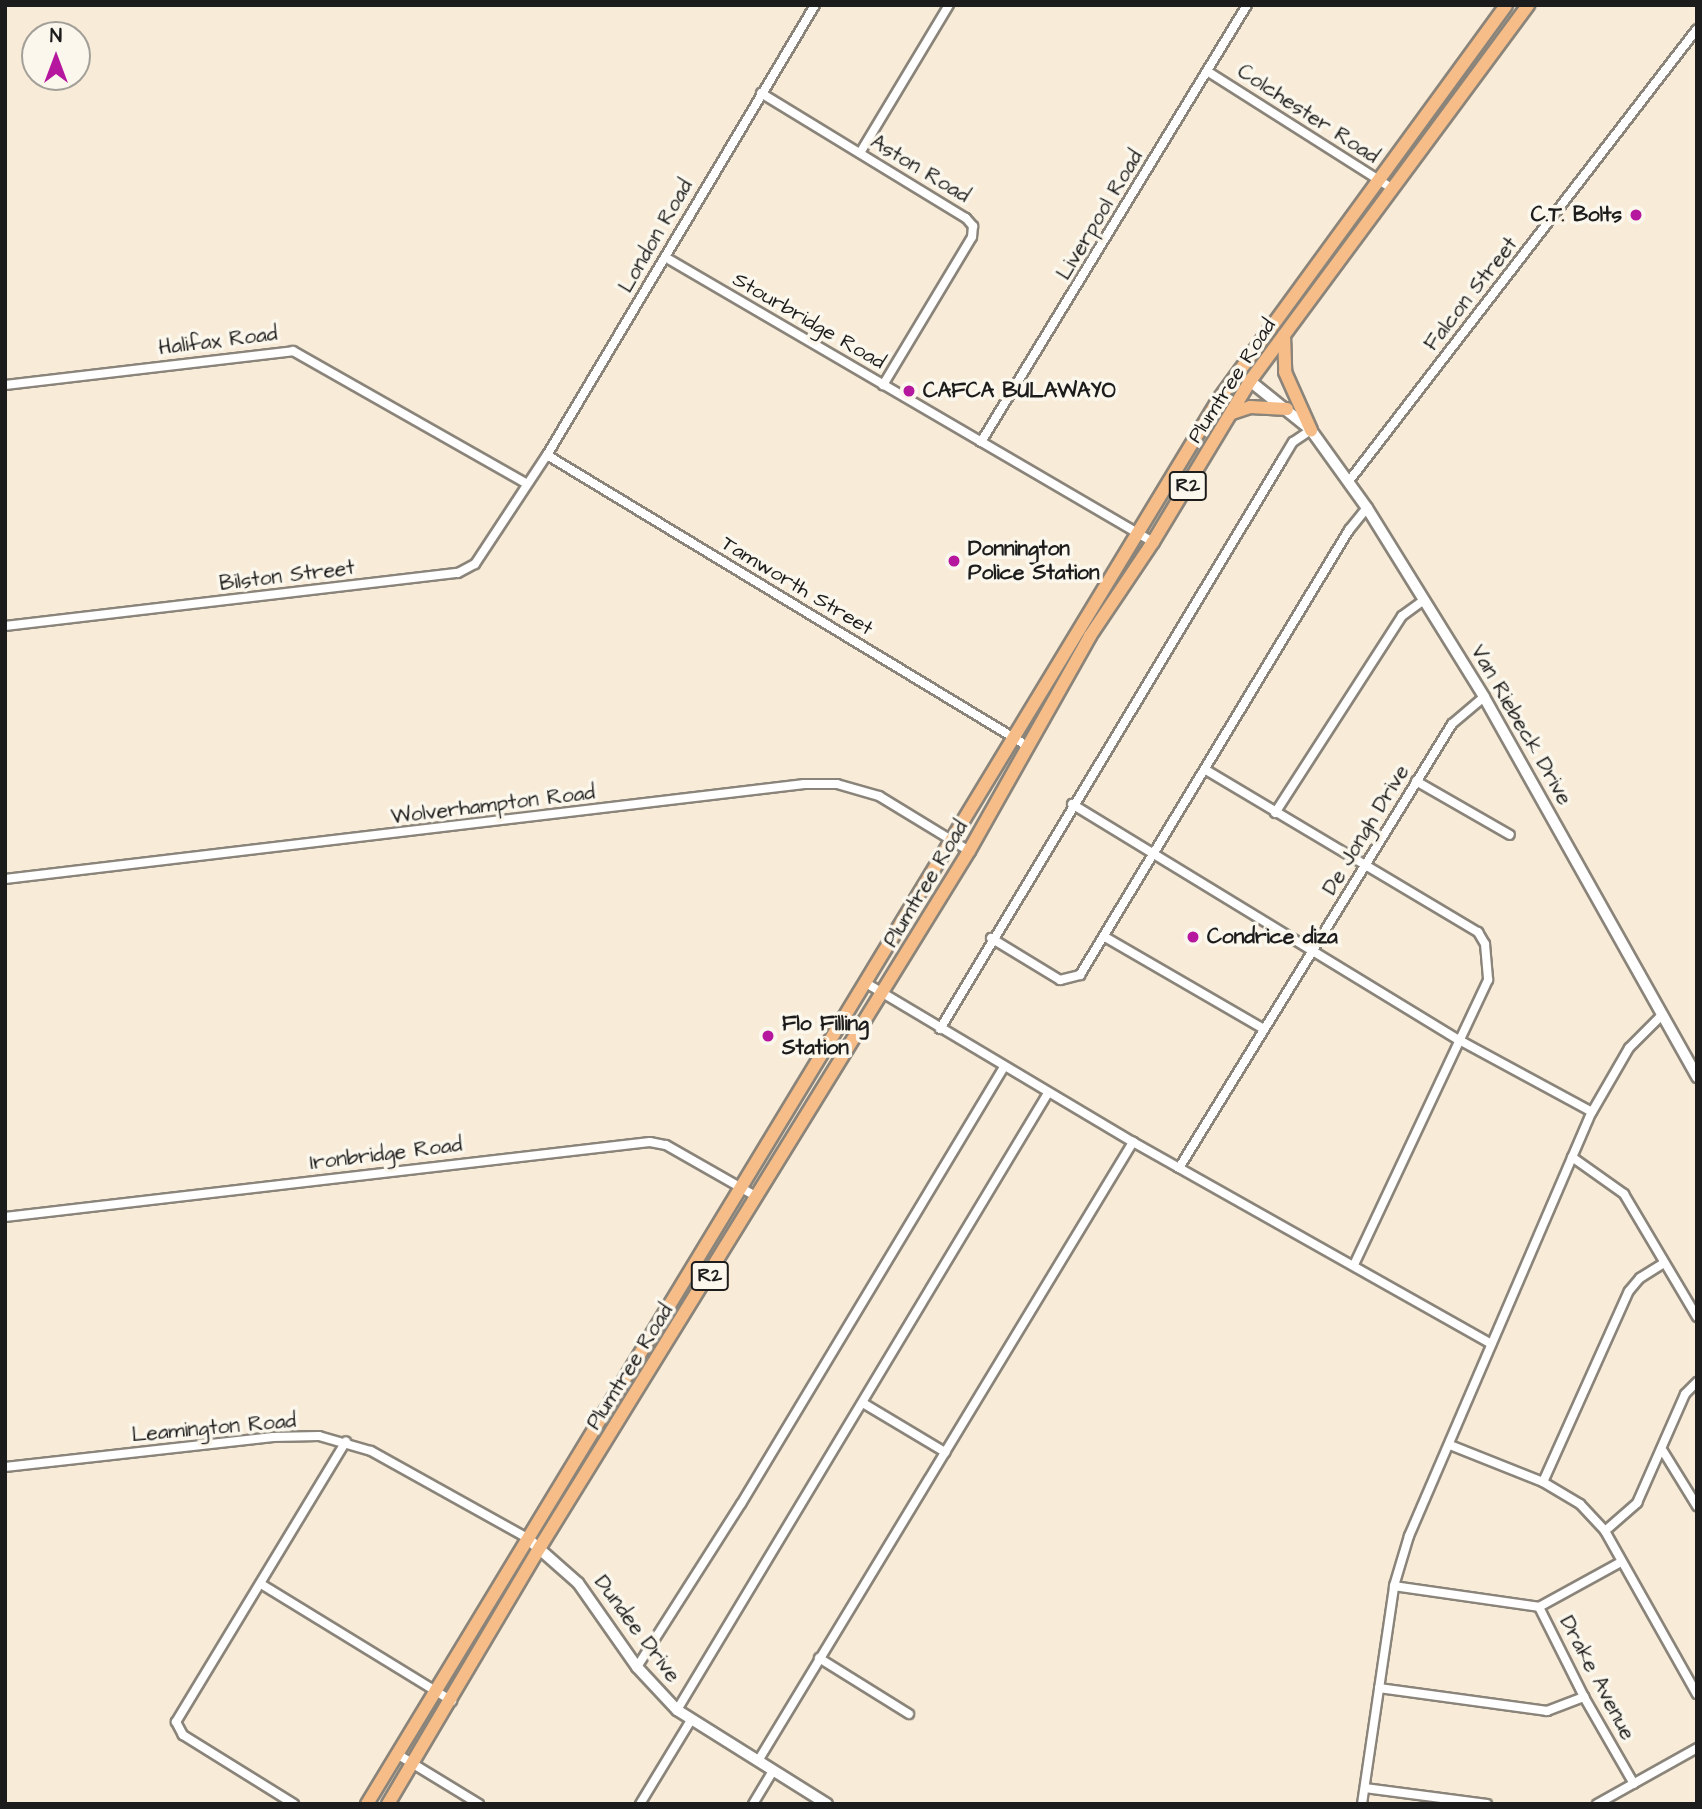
<!DOCTYPE html>
<html>
<head>
<meta charset="utf-8">
<style>
	body { margin:0 }
	#map { position:relative; width:1702px; height:1809px; overflow:hidden; background:#f8ebd8; font-family:"Architects Daughter",sans-serif }
	div>[style] { position:absolute }
	.roads { filter:drop-shadow(2px 0 #8a847a) drop-shadow(-2px 0 #8a847a) drop-shadow(0 2px #8a847a) drop-shadow(0 -2px #8a847a) }
	.minor>* { height:8px; margin:-4px; padding:0 4px; transform-origin:4px; border-radius:4px; background:#fff }
	.tertiary>* { height:10px; margin:-5px; padding:0 5px; transform-origin:5px; border-radius:5px; background:#fff }
	.trunk>* { height:12px; margin:-6px; padding:0 6px; transform-origin:6px; border-radius:6px; background:#f7bd88 }
	.dots>* { width:19px; height:19px; translate:-50% -50%; box-sizing:border-box; border:4px solid #fbf7ec; border-radius:50% }
	span { translate:-50% -50%; white-space:nowrap; text-align:center; line-height:1.15; -webkit-text-stroke:7px #fbf7ec; paint-order:stroke }
	.shield-label span { padding:2px 5px; background:#fbf7ec; border:2px solid; border-radius:5px; -webkit-text-stroke-width:0 }
	.shield-label { font-size:19px; color:#1c1c1c; font-weight:700 }
	.street-label { font-size:21px; color:#1c1c1c }
	.poi-label { font-size:21px; color:#1c1c1c; font-weight:700 }
	.right { translate:-100% -50%; text-align:right }
	.left { translate:0 -50%; text-align:left }
	.frame { position:absolute; inset:0; border:7px solid #1c1c1c; pointer-events:none }
	.north { position:absolute; left:21px; top:21px; width:70px; height:70px; box-sizing:border-box; background:#fbf7ec; border:2px solid #a29f99; border-radius:50%; rotate:0deg; font-size:19px; font-weight:700; line-height:28px; text-align:center; color:#1c1c1c }
	.north::after { content:''; display:block; margin:auto; width:24px; height:32px; background:#b5179e; clip-path:polygon(50% 0,100% 100%,50% 72%,0 100%) }
</style>
</head>
<body>
<div id="map">
	<div class="roads">
		<div class="minor">
			<div style="left:1207px;top:71px;width:217px;rotate:32.4deg"></div>
			<div style="left:761px;top:93px;width:240px;rotate:31.4deg"></div>
			<div style="left:966px;top:218px;width:11px;rotate:49deg"></div>
			<div style="left:973px;top:226px;width:11px;rotate:95deg"></div>
			<div style="left:972px;top:237px;width:173px;rotate:121deg"></div>
			<div style="left:860px;top:153px;width:173px;rotate:-59deg"></div>
			<div style="left:665px;top:257px;width:565px;rotate:30.29deg"></div>
			<div style="left:5px;top:385px;width:290px;rotate:-6.7deg"></div>
			<div style="left:293px;top:351px;width:269px;rotate:29.6deg"></div>
			<div style="left:981px;top:442px;width:512px;rotate:-58.67deg"></div>
			<div style="left:547px;top:455px;width:564px;rotate:31.21deg"></div>
			<div style="left:1349px;top:481px;width:570px;rotate:-52.41deg"></div>
			<div style="left:5px;top:626px;width:456px;rotate:-6.7deg"></div>
			<div style="left:458px;top:573px;width:19px;rotate:-28deg"></div>
			<div style="left:475px;top:564px;width:131px;rotate:-56.6deg"></div>
			<div style="left:547px;top:455px;width:524px;rotate:-59.22deg"></div>
			<div style="left:1206px;top:770px;width:317px;rotate:30.8deg"></div>
			<div style="left:1478px;top:932px;width:14px;rotate:60deg"></div>
			<div style="left:1485px;top:944px;width:36px;rotate:85deg"></div>
			<div style="left:1488px;top:980px;width:315px;rotate:115.2deg"></div>
			<div style="left:1416px;top:781px;width:108px;rotate:29.9deg"></div>
			<div style="left:1072px;top:804px;width:453px;rotate:31.4deg"></div>
			<div style="left:1459px;top:1040px;width:151px;rotate:28.4deg"></div>
			<div style="left:1275px;top:813px;width:234px;rotate:-57.2deg"></div>
			<div style="left:1402px;top:616px;width:27px;rotate:-36deg"></div>
			<div style="left:5px;top:879px;width:805px;rotate:-6.78deg"></div>
			<div style="left:804px;top:784px;width:33px"></div>
			<div style="left:837px;top:784px;width:44px;rotate:15.9deg"></div>
			<div style="left:879px;top:796px;width:105px;rotate:31.4deg"></div>
			<div style="left:1105px;top:937px;width:184px;rotate:30.1deg"></div>
			<div style="left:991px;top:938px;width:81px;rotate:31.3deg"></div>
			<div style="left:1060px;top:980px;width:21px;rotate:-14deg"></div>
			<div style="left:1080px;top:975px;width:520px;rotate:-58.85deg"></div>
			<div style="left:1349px;top:530px;width:28px;rotate:-51deg"></div>
			<div style="left:866px;top:983px;width:311px;rotate:30.8deg"></div>
			<div style="left:1133px;top:1142px;width:411px;rotate:29.4deg"></div>
			<div style="left:940px;top:1029px;width:664px;rotate:-58.99deg"></div>
			<div style="left:1282px;top:460px;width:21px;rotate:-59deg"></div>
			<div style="left:1293px;top:442px;width:22px;rotate:-34deg"></div>
			<div style="left:1572px;top:1157px;width:64px;rotate:35.4deg"></div>
			<div style="left:1624px;top:1194px;width:143px;rotate:59.3deg"></div>
			<div style="left:1179px;top:1168px;width:521px;rotate:-58.41deg"></div>
			<div style="left:1452px;top:724px;width:42px;rotate:-40.2deg"></div>
			<div style="left:5px;top:1217px;width:649px;rotate:-6.63deg"></div>
			<div style="left:650px;top:1142px;width:16px;rotate:11deg"></div>
			<div style="left:666px;top:1145px;width:105px;rotate:29.7deg"></div>
			<div style="left:863px;top:1403px;width:96px;rotate:30.9deg"></div>
			<div style="left:1450px;top:1445px;width:100px;rotate:21.7deg"></div>
			<div style="left:1543px;top:1482px;width:43px;rotate:30.7deg"></div>
			<div style="left:1580px;top:1504px;width:37px;rotate:47deg"></div>
			<div style="left:1605px;top:1531px;width:187px;rotate:60.6deg"></div>
			<div style="left:1663px;top:1451px;width:65px;rotate:58.3deg"></div>
			<div style="left:5px;top:1467px;width:270px;rotate:-6.4deg"></div>
			<div style="left:273px;top:1437px;width:46px;rotate:-1.2deg"></div>
			<div style="left:319px;top:1436px;width:54px;rotate:16.1deg"></div>
			<div style="left:371px;top:1451px;width:179px;rotate:29.1deg"></div>
			<div style="left:1543px;top:1482px;width:209px;rotate:-65.8deg"></div>
			<div style="left:1629px;top:1291px;width:17px;rotate:-50deg"></div>
			<div style="left:1640px;top:1278px;width:28px;rotate:-32deg"></div>
			<div style="left:1605px;top:1531px;width:43px;rotate:-41.2deg"></div>
			<div style="left:1637px;top:1503px;width:119px;rotate:-66.2deg"></div>
			<div style="left:1685px;top:1394px;width:17px;rotate:-45deg"></div>
			<div style="left:261px;top:1584px;width:224px;rotate:31.5deg"></div>
			<div style="left:1394px;top:1586px;width:147px;rotate:8.2deg"></div>
			<div style="left:1539px;top:1607px;width:101px;rotate:63.4deg"></div>
			<div style="left:1584px;top:1697px;width:100px;rotate:60.1deg"></div>
			<div style="left:1539px;top:1607px;width:91px;rotate:-28.8deg"></div>
			<div style="left:819px;top:1658px;width:106px;rotate:31.9deg"></div>
			<div style="left:637px;top:1667px;width:193px;rotate:-57.5deg"></div>
			<div style="left:741px;top:1504px;width:510px;rotate:-58.96deg"></div>
			<div style="left:1379px;top:1688px;width:170px;rotate:7.8deg"></div>
			<div style="left:1547px;top:1711px;width:40px;rotate:-21deg"></div>
			<div style="left:677px;top:1710px;width:720px;rotate:-58.98deg"></div>
			<div style="left:397px;top:1754px;width:96px;rotate:31.4deg"></div>
			<div style="left:758px;top:1761px;width:724px;rotate:-58.79deg"></div>
			<div style="left:1365px;top:1788px;width:123px;rotate:7.5deg"></div>
			<div style="left:294px;top:1804px;width:131px;rotate:-148.1deg"></div>
			<div style="left:183px;top:1735px;width:15px;rotate:-118deg"></div>
			<div style="left:176px;top:1722px;width:328px;rotate:-58.8deg"></div>
			<div style="left:640px;top:1804px;width:98px;rotate:-58.7deg"></div>
			<div style="left:753px;top:1804px;width:39px;rotate:-59deg"></div>
			<div style="left:1362px;top:1804px;width:220px;rotate:-81.6deg"></div>
			<div style="left:1394px;top:1586px;width:52px;rotate:-73.3deg"></div>
			<div style="left:1409px;top:1536px;width:462px;rotate:-66.7deg"></div>
			<div style="left:1592px;top:1112px;width:74px;rotate:-60deg"></div>
			<div style="left:1629px;top:1048px;width:45px;rotate:-45deg"></div>
			<div style="left:1597px;top:1804px;width:115px;rotate:-29.2deg"></div>
		</div>
		<div class="tertiary">
			<div style="left:1250px;top:381px;width:78px;rotate:38.8deg"></div>
			<div style="left:1311px;top:430px;width:96px;rotate:54.3deg"></div>
			<div style="left:1367px;top:508px;width:222px;rotate:58.2deg"></div>
			<div style="left:1484px;top:697px;width:436px;rotate:60.7deg"></div>
			<div style="left:527px;top:1538px;width:68px;rotate:41.4deg"></div>
			<div style="left:578px;top:1583px;width:103px;rotate:54.9deg"></div>
			<div style="left:637px;top:1667px;width:59px;rotate:47.1deg"></div>
			<div style="left:677px;top:1710px;width:177px;rotate:32.1deg"></div>
		</div>
		<div class="trunk">
			<div style="left:1284px;top:335px;width:37px;rotate:88deg"></div>
			<div style="left:1285px;top:372px;width:64px;rotate:65.9deg"></div>
			<div style="left:1232px;top:413px;width:19px;rotate:-18deg"></div>
			<div style="left:1250px;top:407px;width:37px;rotate:3deg"></div>
			<div style="left:367px;top:1804px;width:1643px;rotate:-58.77deg"></div>
			<div style="left:1219px;top:399px;width:487px;rotate:-53.9deg"></div>
			<div style="left:388px;top:1804px;width:299px;rotate:-59.4deg"></div>
			<div style="left:540px;top:1547px;width:818px;rotate:-58.35deg"></div>
			<div style="left:969px;top:851px;width:247px;rotate:-60.6deg"></div>
			<div style="left:1090px;top:636px;width:113px;rotate:-56.2deg"></div>
			<div style="left:1153px;top:542px;width:188px;rotate:-58.9deg"></div>
			<div style="left:1250px;top:381px;width:468px;rotate:-53.5deg"></div>
		</div>
	</div>
	<div class="dots">
		<div style="left:1636px;top:215px;background:#b5179e"></div>
		<div style="left:909px;top:391px;background:#b5179e"></div>
		<div style="left:954px;top:561px;background:#b5179e"></div>
		<div style="left:1193px;top:937px;background:#b5179e"></div>
		<div style="left:768px;top:1036px;background:#b5179e"></div>
	</div>
	<div class="shield-label">
		<span style="left:1188px;top:486px">R2</span>
		<span style="left:710px;top:1276px">R2</span>
	</div>
	<div class="street-label">
		<span style="left:1308px;top:114px;rotate:33deg">Colchester Road</span>
		<span style="left:920px;top:169px;rotate:31deg">Aston Road</span>
		<span style="left:1100px;top:215px;rotate:-59deg">Liverpool Road</span>
		<span style="left:656px;top:236px;rotate:-60deg">London Road</span>
		<span style="left:1471px;top:294px;rotate:-52deg">Falcon Street</span>
		<span style="left:809px;top:321px;rotate:30deg">Stourbridge Road</span>
		<span style="left:218px;top:341px;rotate:-7deg">Halifax Road</span>
		<span style="left:1232px;top:381px;rotate:-57deg">Plumtree Road</span>
		<span style="left:287px;top:576px;rotate:-7deg">Bilston Street</span>
		<span style="left:797px;top:586px;rotate:31deg">Tamworth Street</span>
		<span style="left:1521px;top:725px;rotate:60deg">Van Riebeck Drive</span>
		<span style="left:493px;top:805px;rotate:-7deg">Wolverhampton Road</span>
		<span style="left:1366px;top:830px;rotate:-59deg">De Jongh Drive</span>
		<span style="left:926px;top:884px;rotate:-59deg">Plumtree Road</span>
		<span style="left:386px;top:1154px;rotate:-7deg">Ironbridge Road</span>
		<span style="left:630px;top:1367px;rotate:-58deg">Plumtree Road</span>
		<span style="left:214px;top:1428px;rotate:-5deg">Leamington Road</span>
		<span style="left:637px;top:1629px;rotate:53deg">Dundee Drive</span>
		<span style="left:1597px;top:1678px;rotate:62deg">Drake Avenue</span>
	</div>
	<div class="poi-label">
		<span class="right" style="left:1622px;top:215px">C.T. Bolts</span>
		<span class="left" style="left:923px;top:391px">CAFCA BULAWAYO</span>
		<span class="left" style="left:968px;top:561px">Donnington<br>Police Station</span>
		<span class="left" style="left:1207px;top:937px">Condrice diza</span>
		<span class="left" style="left:782px;top:1036px">Flo Filling<br>Station</span>
	</div>
	<div class="frame"></div>
	<div class="north">N</div>
</div>
</body>
</html>
